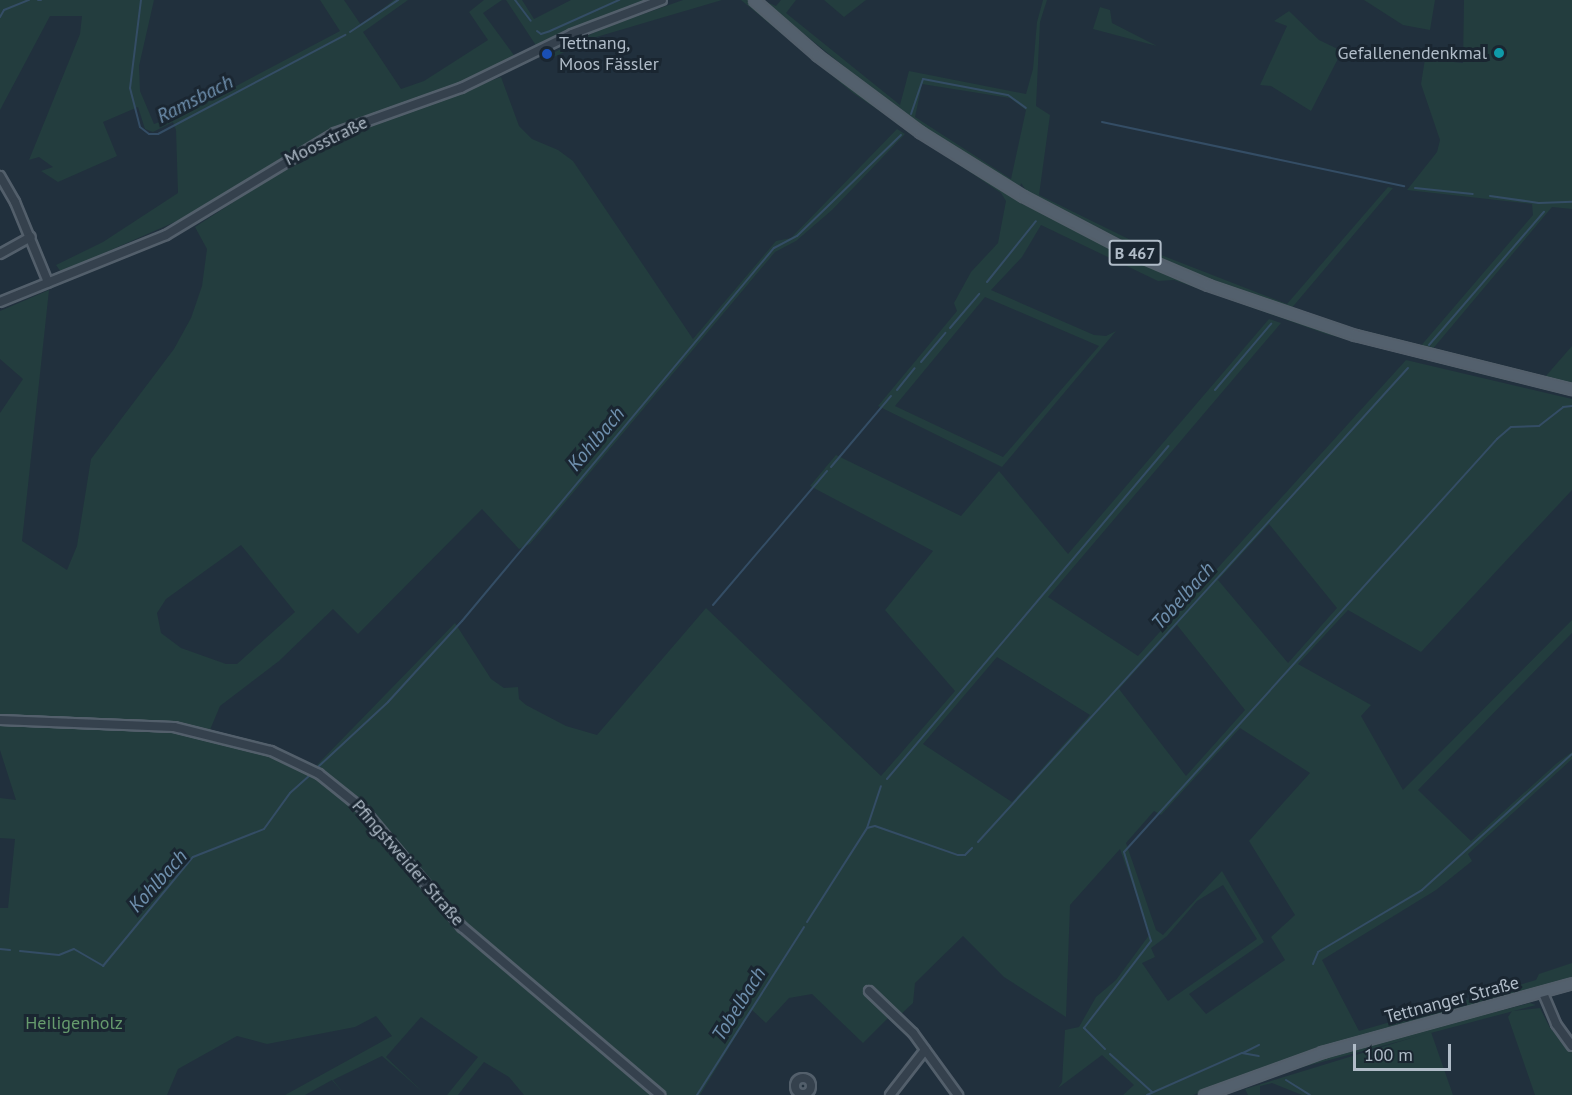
<!DOCTYPE html>
<html>
<head>
<meta charset="utf-8">
<style>
	body { margin:0 }
	#map { position:relative; width:1572px; height:1095px; overflow:hidden; background:#21303d; font-family:"PT Sans",sans-serif }
	div>[style] { position:absolute }
	.green>* { inset:0; background:#233d3e }
	.stream>* { height:2px; margin:-1px; padding:0 1px; transform-origin:1px; border-radius:1px; background:#344d65 }
	.roads { filter:drop-shadow(2px 0 #535f6b) drop-shadow(-2px 0 #535f6b) drop-shadow(0 2px #535f6b) drop-shadow(0 -2px #535f6b) }
	.minor>* { height:8px; margin:-4px; padding:0 4px; transform-origin:4px; border-radius:4px; background:#35414d }
	.minor>.ring { margin:-4px; padding:0; box-sizing:content-box; background:none; border:8px solid #35414d; border-radius:50% }
	.major>* { height:9px; margin:-4.5px; padding:0 4.5px; transform-origin:4.5px; border-radius:4.5px; background:#53606d }
	.dots>* { width:16px; height:16px; translate:-50% -50%; box-sizing:border-box; border:3px solid #1a2631; border-radius:50% }
	span { translate:-50% -50%; white-space:nowrap; text-align:center; line-height:1.15; -webkit-text-stroke:6px #1a2631; paint-order:stroke }
	.shield-label span { padding:2px 4px; background:#1a2631; border:2px solid; border-radius:4px; -webkit-text-stroke-width:0 }
	.shield-label { font-size:16px; color:#b0bcc8; font-weight:700 }
	.poi-label { font-size:18px; color:#b0bcc8 }
	.left { translate:0 -50%; text-align:left }
	.right { translate:-100% -50%; text-align:right }
	.street-label { font-size:18px; color:#b0bcc8 }
	.park-label { font-size:18px; color:#669b6d }
	.water-label { font-size:20px; color:#6f90ae; font-style:italic }
	.scale { position:absolute; left:1353px; top:1044px; width:98px; height:27px; box-sizing:border-box; border:3px solid #b0bcc8; border-top:0; padding-left:8px; font-size:18px; line-height:21px; white-space:nowrap; color:#b0bcc8; -webkit-text-stroke:4px #1a2631; paint-order:stroke }
</style>
</head>
<body>
<div id="map">
	<div class="green">
		<div style="clip-path:polygon(0 0,154px 0,139px 66px,140px 91px,154px 124px,191px 110px,340px 31px,320px 0,344px 0,361px 25px,394px 0,408px 0,363px 32px,401px 89px,424px 81px,488px 40px,469px 12px,484px 0,502px 0,483px 13px,516px 58px,462px 84px,343px 126px,193px 214px,61px 272px,56px 265px,103px 242px,178px 193px,176px 130px,173px 122px,153px 132px,145px 129px,138px 107px,103px 122px,117px 156px,58px 182px,41px 171px,53px 167px,39px 157px,29px 160px,80px 34px,82px 16px,50px 16px,0 110px)"></div>
		<div style="clip-path:polygon(506px 0,522px 0,534px 19px,571px 0,651px 0,537px 47px)"></div>
		<div style="clip-path:polygon(683px 0,722px 0,593px 38px,554px 57px,547px 56px,601px 29px)"></div>
		<div style="clip-path:polygon(evenodd,741px 0,748px 0,889px 115px,1018px 198px,1018px 202px,1215px 292px,1381px 347px,1523px 385px,1326px 334px,1174px 280px,1158px 281px,1041px 225px,1022px 257px,991px 290px,1094px 335px,1106px 336px,1116px 331px,1002px 467px,878px 406px,957px 311px,954px 303px,971px 272px,998px 243px,1006px 201px,1001px 193px,853px 93px,741px 0,985px 297px,1099px 346px,1003px 457px,895px 406px,985px 297px)"></div>
		<div style="clip-path:polygon(evenodd,762px 0,776px 6px,781px 0,796px 0,786px 13px,900px 105px,909px 71px,1026px 94px,1033px 69px,1037px 22px,1043px 0,1047px 0,1040px 22px,1036px 106px,1050px 115px,1039px 195px,1161px 255px,1287px 304px,1388px 187px,1393px 188px,1290px 310px,1162px 260px,1027px 192px,1021px 183px,1020px 188px,967px 157px,898px 110px,762px 0,922px 84px,1010px 98px,1026px 110px,1011px 179px,915px 117px,922px 84px)"></div>
		<div style="clip-path:polygon(824px 0,866px 0,844px 17px)"></div>
		<div style="clip-path:polygon(1364px 0,1435px 0,1430px 30px,1403px 25px)"></div>
		<div style="clip-path:polygon(1464px 0,1572px 0,1572px 209px,1552px 207px,1431px 351px,1419px 348px,1533px 215px,1532px 204px,1407px 190px,1437px 152px,1440px 140px,1421px 84px,1425px 59px,1463px 63px)"></div>
		<div style="clip-path:polygon(1100px 7px,1110px 10px,1112px 23px,1157px 46px,1093px 29px)"></div>
		<div style="clip-path:polygon(1289px 11px,1319px 40px,1342px 51px,1311px 111px,1271px 86px,1260px 85px,1287px 26px,1274px 21px)"></div>
		<div style="clip-path:polygon(evenodd,501px 77px,519px 126px,532px 139px,558px 150px,573px 161px,693px 339px,776px 241px,791px 238px,897px 129px,905px 134px,832px 210px,796px 241px,775px 252px,530px 544px,519px 549px,482px 509px,358px 634px,333px 609px,279px 661px,220px 706px,207px 737px,266px 752px,305px 769px,340px 792px,362px 812px,430px 896px,434px 893px,362px 803px,315px 767px,455px 623px,491px 679px,504px 688px,518px 687px,519px 699px,526px 705px,566px 726px,597px 735px,706px 608px,881px 776px,955px 691px,885px 610px,933px 551px,810px 486px,836px 455px,961px 516px,999px 471px,1068px 554px,1269px 319px,1281px 323px,1048px 597px,1138px 656px,1406px 360px,1572px 399px,1572px 490px,1421px 652px,1348px 610px,1298px 664px,1371px 705px,1361px 716px,1403px 790px,1572px 620px,1572px 633px,1418px 790px,1471px 841px,1557px 763px,1572px 752px,1572px 759px,1468px 854px,1472px 861px,1436px 890px,1322px 960px,1359px 1031px,1536px 980px,1539px 974px,1572px 963px,1572px 977px,1360px 1037px,1193px 1095px,1123px 1095px,1134px 1085px,1102px 1055px,1058px 1088px,1062px 1082px,1065px 1030px,1079px 1027px,1096px 997px,1116px 980px,1150px 934px,1120px 849px,1070px 905px,1066px 1017px,1004px 977px,963px 936px,915px 983px,913px 1003px,898px 1017px,893px 1013px,863px 1043px,812px 994px,789px 998px,766px 1023px,752px 1010px,700px 1095px,665px 1095px,541px 992px,443px 903px,440px 908px,477px 944px,656px 1095px,524px 1095px,509px 1077px,484px 1062px,458px 1095px,447px 1095px,478px 1057px,421px 1017px,386px 1057px,426px 1095px,382px 1056px,333px 1080px,345px 1095px,332px 1080px,305px 1095px,285px 1095px,392px 1036px,376px 1016px,355px 1027px,267px 1044px,237px 1036px,178px 1069px,167px 1095px,0 1095px,0 908px,8px 908px,15px 839px,0 838px,0 798px,16px 800px,0 750px,0 413px,23px 379px,0 359px,0 311px,49px 290px,22px 541px,67px 570px,77px 546px,91px 459px,174px 349px,191px 318px,202px 286px,207px 249px,195px 227px,309px 153px,350px 133px,501px 77px,1269px 524px,1337px 608px,1288px 663px,1218px 580px,1269px 524px,501px 77px,241px 545px,295px 612px,237px 664px,226px 664px,181px 648px,161px 633px,157px 613px,166px 599px,241px 545px,501px 77px,1177px 625px,1245px 710px,1186px 776px,1119px 689px,1177px 625px,501px 77px,997px 657px,1090px 715px,1012px 802px,923px 744px,997px 657px,501px 77px,1240px 728px,1310px 773px,1249px 841px,1295px 915px,1271px 937px,1285px 960px,1206px 1014px,1189px 994px,1264px 942px,1222px 871px,1163px 935px,1156px 930px,1126px 843px,1154px 811px,1161px 815px,1240px 728px,501px 77px,1223px 885px,1257px 939px,1168px 1001px,1142px 963px,1155px 957px,1151px 948px,1167px 936px,1197px 901px,1223px 885px)"></div>
		<div style="clip-path:polygon(1572px 346px,1572px 384px,1545px 377px)"></div>
		<div style="clip-path:polygon(1530px 1003px,1536px 1005px,1288px 1071px,1288px 1067px,1316px 1058px)"></div>
		<div style="clip-path:polygon(1540px 1008px,1550px 1028px,1572px 1052px,1572px 1095px,1535px 1095px,1508px 1017px,1512px 1011px)"></div>
		<div style="clip-path:polygon(1431px 1032px,1453px 1095px,1302px 1095px,1272px 1083px,1260px 1086px,1260px 1095px,1248px 1095px,1245px 1089px)"></div>
	</div>
	<div class="stream">
		<div style="left:38px;top:0;width:3px"></div>
		<div style="left:141px;top:0;width:89px;rotate:97.1deg"></div>
		<div style="left:130px;top:88px;width:40px;rotate:75.6deg"></div>
		<div style="left:140px;top:127px;width:11px;rotate:38deg"></div>
		<div style="left:149px;top:134px;width:9px"></div>
		<div style="left:158px;top:134px;width:212px;rotate:-27.9deg"></div>
		<div style="left:515px;top:0;width:26px;rotate:53deg"></div>
		<div style="left:0;top:17px;width:8px;rotate:-60deg"></div>
		<div style="left:4px;top:10px;width:27px;rotate:-22deg"></div>
		<div style="left:537px;top:31px;width:5px;rotate:37deg"></div>
		<div style="left:541px;top:34px;width:9px;rotate:-18deg"></div>
		<div style="left:550px;top:31px;width:76px;rotate:-24.2deg"></div>
		<div style="left:350px;top:32px;width:58px;rotate:-33.7deg"></div>
		<div style="left:911px;top:114px;width:37px;rotate:-71deg"></div>
		<div style="left:923px;top:79px;width:86px;rotate:10.7deg"></div>
		<div style="left:1008px;top:95px;width:22px;rotate:36deg"></div>
		<div style="left:1102px;top:122px;width:309px;rotate:12deg"></div>
		<div style="left:1415px;top:188px;width:58px;rotate:5.9deg"></div>
		<div style="left:1490px;top:196px;width:49px;rotate:8.1deg"></div>
		<div style="left:1539px;top:203px;width:33px;rotate:-2deg"></div>
		<div style="left:987px;top:282px;width:78px;rotate:-51.2deg"></div>
		<div style="left:950px;top:328px;width:45px;rotate:-49.5deg"></div>
		<div style="left:1429px;top:345px;width:176px;rotate:-49.2deg"></div>
		<div style="left:921px;top:362px;width:38px;rotate:-50deg"></div>
		<div style="left:897px;top:390px;width:28px;rotate:-51deg"></div>
		<div style="left:1215px;top:390px;width:87px;rotate:-49.7deg"></div>
		<div style="left:831px;top:467px;width:93px;rotate:-49.8deg"></div>
		<div style="left:713px;top:605px;width:176px;rotate:-49.6deg"></div>
		<div style="left:318px;top:767px;width:96px;rotate:-42.9deg"></div>
		<div style="left:388px;top:702px;width:110px;rotate:-47.6deg"></div>
		<div style="left:462px;top:621px;width:486px;rotate:-50.1deg"></div>
		<div style="left:774px;top:248px;width:26px;rotate:-28deg"></div>
		<div style="left:797px;top:236px;width:145px;rotate:-44.2deg"></div>
		<div style="left:887px;top:779px;width:436px;rotate:-49.8deg"></div>
		<div style="left:867px;top:828px;width:44px;rotate:-71.6deg"></div>
		<div style="left:978px;top:842px;width:640px;rotate:-47.79deg"></div>
		<div style="left:807px;top:922px;width:112px;rotate:-57.4deg"></div>
		<div style="left:867px;top:828px;width:8px;rotate:-14deg"></div>
		<div style="left:875px;top:826px;width:88px;rotate:19.3deg"></div>
		<div style="left:958px;top:855px;width:7px"></div>
		<div style="left:965px;top:855px;width:10px;rotate:-45deg"></div>
		<div style="left:0;top:949px;width:10px;rotate:6deg"></div>
		<div style="left:20px;top:951px;width:39px;rotate:6deg"></div>
		<div style="left:59px;top:955px;width:16px;rotate:-22deg"></div>
		<div style="left:74px;top:949px;width:34px;rotate:30deg"></div>
		<div style="left:103px;top:966px;width:141px;rotate:-50.5deg"></div>
		<div style="left:193px;top:857px;width:76px;rotate:-21.5deg"></div>
		<div style="left:264px;top:829px;width:44px;rotate:-54.2deg"></div>
		<div style="left:290px;top:793px;width:27px;rotate:-42deg"></div>
		<div style="left:1313px;top:964px;width:13px;rotate:-67deg"></div>
		<div style="left:1318px;top:952px;width:121px;rotate:-30.8deg"></div>
		<div style="left:1422px;top:890px;width:202px;rotate:-42.2deg"></div>
		<div style="left:1105px;top:1049px;width:30px;rotate:-135deg"></div>
		<div style="left:1084px;top:1028px;width:110px;rotate:-52.4deg"></div>
		<div style="left:1151px;top:941px;width:93px;rotate:-106.9deg"></div>
		<div style="left:1124px;top:852px;width:557px;rotate:-47.91deg"></div>
		<div style="left:1497px;top:439px;width:18px;rotate:-41deg"></div>
		<div style="left:1511px;top:427px;width:28px;rotate:-2deg"></div>
		<div style="left:1539px;top:426px;width:31px;rotate:-38deg"></div>
		<div style="left:1563px;top:407px;width:9px;rotate:-6deg"></div>
		<div style="left:1243px;top:1053px;width:18px;rotate:-27deg"></div>
		<div style="left:1110px;top:1054px;width:57px;rotate:42.1deg"></div>
		<div style="left:1286px;top:1080px;width:28px;rotate:32deg"></div>
		<div style="left:697px;top:1095px;width:199px;rotate:-57.5deg"></div>
		<div style="left:1147px;top:1095px;width:104px;rotate:-23.9deg"></div>
		<div style="left:1242px;top:1053px;width:17px;rotate:10deg"></div>
	</div>
	<div class="roads">
		<div class="minor">
			<div style="left:0;top:176px;width:30px;rotate:60deg"></div>
			<div style="left:15px;top:202px;width:87px;rotate:67.6deg"></div>
			<div style="left:0;top:254px;width:35px;rotate:-29deg"></div>
			<div style="left:0;top:302px;width:179px;rotate:-22deg"></div>
			<div style="left:166px;top:235px;width:197px;rotate:-31.1deg"></div>
			<div style="left:335px;top:133px;width:134px;rotate:-19.7deg"></div>
			<div style="left:461px;top:88px;width:123px;rotate:-25.9deg"></div>
			<div style="left:572px;top:34px;width:96px;rotate:-20.7deg"></div>
			<div style="left:0;top:720px;width:174px;rotate:2.3deg"></div>
			<div style="left:174px;top:727px;width:100px;rotate:13.9deg"></div>
			<div style="left:271px;top:751px;width:53px;rotate:25.6deg"></div>
			<div style="left:319px;top:774px;width:58px;rotate:38.7deg"></div>
			<div style="left:364px;top:810px;width:153px;rotate:50.1deg"></div>
			<div style="left:462px;top:927px;width:260px;rotate:40.3deg"></div>
			<div style="left:869px;top:991px;width:61px;rotate:43.7deg"></div>
			<div style="left:913px;top:1033px;width:77px;rotate:54deg"></div>
			<div style="left:1543px;top:993px;width:34px;rotate:67deg"></div>
			<div style="left:1556px;top:1024px;width:27px;rotate:54deg"></div>
			<div class="ring" style="left:795px;top:1078px;width:8px;height:8px"></div>
			<div style="left:890px;top:1095px;width:57px;rotate:-52.1deg"></div>
		</div>
		<div class="major">
			<div style="left:754px;top:0;width:84px;rotate:41.1deg"></div>
			<div style="left:817px;top:55px;width:129px;rotate:36.8deg"></div>
			<div style="left:920px;top:132px;width:121px;rotate:31.9deg"></div>
			<div style="left:1023px;top:196px;width:119px;rotate:27.6deg"></div>
			<div style="left:1128px;top:251px;width:87px;rotate:23deg"></div>
			<div style="left:1208px;top:285px;width:155px;rotate:18.8deg"></div>
			<div style="left:1355px;top:335px;width:224px;rotate:14deg"></div>
			<div style="left:1204px;top:1095px;width:126px;rotate:-20deg"></div>
			<div style="left:1322px;top:1052px;width:259px;rotate:-15.4deg"></div>
		</div>
	</div>
	<div class="dots">
		<div style="left:1499px;top:53px;background:#0f9aa8"></div>
		<div style="left:547px;top:54px;background:#1a4fb4"></div>
	</div>
	<div class="shield-label">
		<span style="left:1135px;top:253px">B 467</span>
	</div>
	<div class="poi-label">
		<span class="left" style="left:559px;top:54px">Tettnang,<br>Moos Fässler</span>
		<span class="right" style="left:1487px;top:53px">Gefallenendenkmal</span>
	</div>
	<div class="street-label">
		<span style="left:326px;top:141px;rotate:-26deg">Moosstraße</span>
		<span style="left:408px;top:863px;rotate:49deg">Pfingstweider Straße</span>
		<span style="left:1452px;top:1000px;rotate:-15deg">Tettnanger Straße</span>
	</div>
	<div class="park-label">
		<span style="left:74px;top:1023px">Heiligenholz</span>
	</div>
	<div class="water-label">
		<span style="left:195px;top:99px;rotate:-27deg">Ramsbach</span>
		<span style="left:596px;top:439px;rotate:-50deg">Kohlbach</span>
		<span style="left:1183px;top:596px;rotate:-48deg">Tobelbach</span>
		<span style="left:158px;top:881px;rotate:-48deg">Kohlbach</span>
		<span style="left:739px;top:1004px;rotate:-58deg">Tobelbach</span>
	</div>
	<div class="scale">100 m</div>
</div>
</body>
</html>
